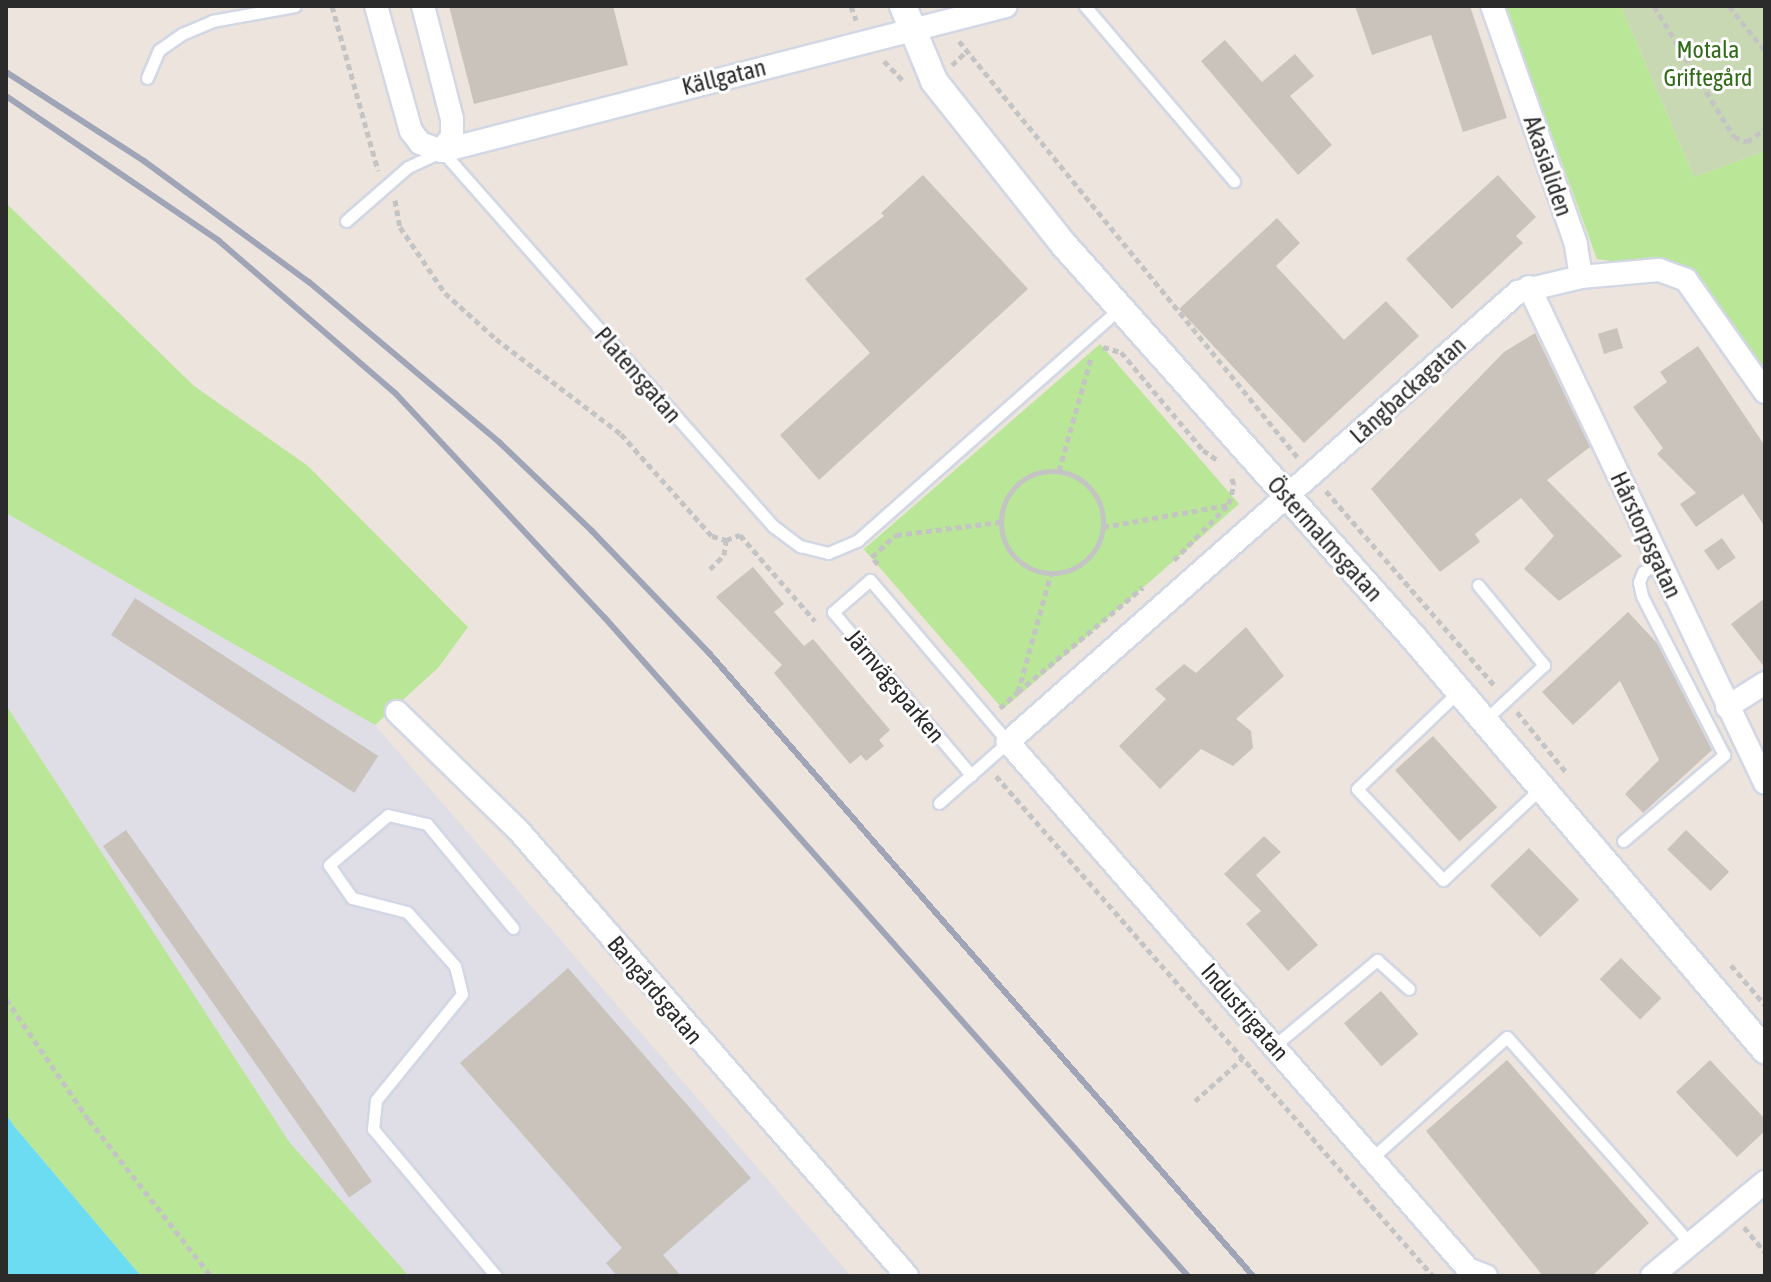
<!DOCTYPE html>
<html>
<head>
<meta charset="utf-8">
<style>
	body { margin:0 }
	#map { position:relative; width:1771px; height:1282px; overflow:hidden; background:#ede5dd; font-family:"Asap Condensed",sans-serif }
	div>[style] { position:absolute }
	.industrial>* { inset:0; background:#dfdde6 }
	.green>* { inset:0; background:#b9e697; transform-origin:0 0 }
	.cemetery>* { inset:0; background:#c8d8b3 }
	.water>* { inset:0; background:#6cdcf3 }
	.building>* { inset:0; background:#c9c3bb; transform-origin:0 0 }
	.path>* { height:5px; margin-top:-2.5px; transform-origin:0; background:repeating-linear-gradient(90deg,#c4c4c4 0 6px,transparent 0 10px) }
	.path>.ring { margin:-2.5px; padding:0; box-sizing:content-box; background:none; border:5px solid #c4c4c4; border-radius:50% }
	.roads { filter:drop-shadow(2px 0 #d2d7e4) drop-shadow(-2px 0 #d2d7e4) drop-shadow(0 2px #d2d7e4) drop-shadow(0 -2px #d2d7e4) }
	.service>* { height:11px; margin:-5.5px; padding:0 5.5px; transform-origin:5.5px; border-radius:5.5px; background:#fff }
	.minor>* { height:22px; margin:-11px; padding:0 11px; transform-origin:11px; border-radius:11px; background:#fff }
	.tertiary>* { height:26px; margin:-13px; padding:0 13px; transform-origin:13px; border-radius:13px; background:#fff }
	.rail>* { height:6px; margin:-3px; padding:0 3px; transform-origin:3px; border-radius:3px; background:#9fa4b6 }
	span { translate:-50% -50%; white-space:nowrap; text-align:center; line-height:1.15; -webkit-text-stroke:6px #fff; paint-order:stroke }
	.park-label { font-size:24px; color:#316b18 }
	.street-label { font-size:24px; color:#2b2b2b }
	.frame { position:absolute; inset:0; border:8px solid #2b2b2b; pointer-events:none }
</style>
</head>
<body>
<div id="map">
	<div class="industrial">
		<div style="clip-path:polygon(6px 513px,375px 725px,851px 1276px,409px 1276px,290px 1143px,6px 705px)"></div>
	</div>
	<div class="green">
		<div style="clip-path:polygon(1505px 6px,1621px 6px,1694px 177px,1765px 151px,1765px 387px,1665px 269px,1597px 259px)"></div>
		<div style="clip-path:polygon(6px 203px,194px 386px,308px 466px,468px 627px,438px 668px,375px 725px,6px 513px)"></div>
		<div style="left:1100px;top:344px;width:212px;height:313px;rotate:49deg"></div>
		<div style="clip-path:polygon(6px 705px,290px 1143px,409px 1276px,141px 1276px,14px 1126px,6px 1114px)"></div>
	</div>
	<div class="cemetery">
		<div style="clip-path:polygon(1621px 6px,1765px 6px,1765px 151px,1694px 177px)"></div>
	</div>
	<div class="water">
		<div style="clip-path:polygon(6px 1114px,14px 1126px,141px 1276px,6px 1276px)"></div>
	</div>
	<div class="building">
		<div style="clip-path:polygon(449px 6px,613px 6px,628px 65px,474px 104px)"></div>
		<div style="clip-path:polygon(1355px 6px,1470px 6px,1507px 118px,1463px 132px,1431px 35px,1372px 55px)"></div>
		<div style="clip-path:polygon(1225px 40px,1262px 82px,1295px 54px,1314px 76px,1290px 96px,1332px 145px,1298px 175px,1201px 61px)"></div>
		<div style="clip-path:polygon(923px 175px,1028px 289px,819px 480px,780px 435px,870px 353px,805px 279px,884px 216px,881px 213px)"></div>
		<div style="clip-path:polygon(1498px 175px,1536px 217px,1516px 236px,1523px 243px,1452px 309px,1406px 259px)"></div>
		<div style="clip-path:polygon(1277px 218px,1300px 243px,1276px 266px,1344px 340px,1386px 301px,1419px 336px,1304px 443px,1179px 309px)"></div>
		<div style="left:1617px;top:328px;width:21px;height:20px;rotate:73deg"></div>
		<div style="clip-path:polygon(1535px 333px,1590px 447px,1547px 480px,1622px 556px,1559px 601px,1524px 569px,1554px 536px,1521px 498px,1475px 534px,1480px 542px,1440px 572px,1371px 489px,1504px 352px)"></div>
		<div style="clip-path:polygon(1698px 346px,1765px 446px,1765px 527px,1743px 494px,1696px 527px,1680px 504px,1696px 493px,1657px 454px,1663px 448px,1633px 407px,1667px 382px,1660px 372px)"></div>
		<div style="left:1722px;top:538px;width:24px;height:22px;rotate:55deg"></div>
		<div style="clip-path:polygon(753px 567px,784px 604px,774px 612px,804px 646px,813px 639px,890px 730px,879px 740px,884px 746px,866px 761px,861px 755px,850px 764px,774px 673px,782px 665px,716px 597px)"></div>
		<div style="left:135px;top:598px;width:290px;height:44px;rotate:33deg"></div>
		<div style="clip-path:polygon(1765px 598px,1765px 668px,1731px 624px)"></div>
		<div style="clip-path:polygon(1628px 612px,1657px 643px,1712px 750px,1643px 813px,1625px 794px,1659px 760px,1620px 681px,1573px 725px,1542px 692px)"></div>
		<div style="clip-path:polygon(1246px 627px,1284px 676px,1236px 719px,1251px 731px,1253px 748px,1233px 766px,1201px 749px,1160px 789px,1119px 746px,1166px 699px,1155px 689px,1184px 664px,1196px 673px)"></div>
		<div style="left:1433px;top:736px;width:96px;height:51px;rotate:48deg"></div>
		<div style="left:126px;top:830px;width:429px;height:28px;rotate:55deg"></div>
		<div style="left:1686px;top:830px;width:60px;height:27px;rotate:44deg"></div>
		<div style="clip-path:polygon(1264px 836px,1281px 852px,1256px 875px,1318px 945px,1288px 971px,1246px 924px,1261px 911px,1224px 874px)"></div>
		<div style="left:1529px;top:848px;width:72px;height:54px;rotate:46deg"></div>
		<div style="left:1621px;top:958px;width:57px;height:30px;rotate:45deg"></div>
		<div style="clip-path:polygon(568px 968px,751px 1178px,663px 1255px,681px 1276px,617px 1276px,606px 1263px,622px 1248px,460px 1063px)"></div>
		<div style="left:1381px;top:991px;width:57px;height:49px;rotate:49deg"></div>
		<div style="clip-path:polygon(1507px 1060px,1649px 1223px,1592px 1276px,1543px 1276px,1426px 1131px)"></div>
		<div style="clip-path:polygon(1710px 1060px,1765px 1119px,1765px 1131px,1737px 1157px,1676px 1092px)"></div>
	</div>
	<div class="path">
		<div style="left:332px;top:6px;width:171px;rotate:74.4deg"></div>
		<div style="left:851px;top:6px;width:15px;rotate:70deg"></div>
		<div style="left:1654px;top:6px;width:153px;rotate:58.6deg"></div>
		<div style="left:1734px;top:137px;width:14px;rotate:21deg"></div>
		<div style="left:1747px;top:142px;width:22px;rotate:-36deg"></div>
		<div style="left:1729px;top:6px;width:58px;rotate:51.3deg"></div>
		<div style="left:959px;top:41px;width:539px;rotate:50.88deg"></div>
		<div style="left:884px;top:61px;width:29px;rotate:46deg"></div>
		<div style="left:952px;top:65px;width:19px;rotate:-43deg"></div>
		<div style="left:395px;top:200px;width:27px;rotate:80deg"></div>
		<div style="left:400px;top:227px;width:80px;rotate:55.7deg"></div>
		<div style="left:445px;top:293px;width:69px;rotate:42deg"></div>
		<div style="left:496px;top:339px;width:157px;rotate:37.2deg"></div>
		<div style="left:621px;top:434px;width:137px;rotate:48.3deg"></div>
		<div style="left:712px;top:536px;width:15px;rotate:16deg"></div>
		<div style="left:726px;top:540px;width:15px;rotate:-20deg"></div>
		<div style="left:740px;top:535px;width:114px;rotate:48.9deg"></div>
		<div style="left:1103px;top:347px;width:19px;rotate:16deg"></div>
		<div style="left:1121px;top:352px;width:128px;rotate:50.1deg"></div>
		<div style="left:1203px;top:450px;width:19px;rotate:35deg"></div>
		<div class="ring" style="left:1001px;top:471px;width:97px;height:97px"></div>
		<div style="left:1059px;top:471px;width:117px;rotate:-74.2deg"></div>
		<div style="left:1326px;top:491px;width:258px;rotate:49.1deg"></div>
		<div style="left:1103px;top:527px;width:127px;rotate:-10deg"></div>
		<div style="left:1174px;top:560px;width:78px;rotate:-45.5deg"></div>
		<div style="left:1229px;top:504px;width:21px;rotate:-76deg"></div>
		<div style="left:1234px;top:484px;width:10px;rotate:-114deg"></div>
		<div style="left:878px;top:564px;width:9px;rotate:-131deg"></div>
		<div style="left:872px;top:557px;width:33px;rotate:-43deg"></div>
		<div style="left:896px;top:535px;width:105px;rotate:-7.1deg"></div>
		<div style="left:710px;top:569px;width:20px;rotate:-45deg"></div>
		<div style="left:724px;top:555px;width:15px;rotate:-82deg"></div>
		<div style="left:1018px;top:692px;width:163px;rotate:-40deg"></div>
		<div style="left:1000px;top:708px;width:24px;rotate:-42deg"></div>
		<div style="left:1018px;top:692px;width:123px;rotate:-74.4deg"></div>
		<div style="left:1517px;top:712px;width:77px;rotate:50.8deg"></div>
		<div style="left:996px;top:776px;width:664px;rotate:48.85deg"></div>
		<div style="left:1731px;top:965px;width:52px;rotate:49.6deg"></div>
		<div style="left:6px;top:999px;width:147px;rotate:55.6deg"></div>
		<div style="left:89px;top:1120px;width:198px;rotate:52deg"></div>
		<div style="left:1195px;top:1101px;width:63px;rotate:-41.8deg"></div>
		<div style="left:1744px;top:1227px;width:33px;rotate:50deg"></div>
	</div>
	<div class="roads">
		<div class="service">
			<div style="left:1085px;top:6px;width:230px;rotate:49.6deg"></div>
			<div style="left:147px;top:78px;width:30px;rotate:-67deg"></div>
			<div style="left:159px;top:50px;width:28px;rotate:-35deg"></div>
			<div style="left:182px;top:34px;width:33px;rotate:-23deg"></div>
			<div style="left:212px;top:21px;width:84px;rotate:-10.2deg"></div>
			<div style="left:346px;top:221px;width:82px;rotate:-41.1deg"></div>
			<div style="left:408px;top:167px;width:38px;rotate:-25deg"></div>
			<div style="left:442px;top:151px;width:500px;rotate:48.57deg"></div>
			<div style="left:773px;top:526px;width:34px;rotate:37deg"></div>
			<div style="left:800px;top:546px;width:29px;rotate:14deg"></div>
			<div style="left:828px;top:553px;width:33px;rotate:-23deg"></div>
			<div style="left:858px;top:540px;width:347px;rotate:-41.5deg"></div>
			<div style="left:1478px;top:585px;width:104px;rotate:50.5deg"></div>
			<div style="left:1544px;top:665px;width:82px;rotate:137deg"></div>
			<div style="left:1458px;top:692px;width:140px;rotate:136.2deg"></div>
			<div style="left:1357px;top:789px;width:125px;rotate:46.6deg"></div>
			<div style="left:1443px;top:880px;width:134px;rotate:-43.2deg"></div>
			<div style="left:939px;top:803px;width:92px;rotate:-41.5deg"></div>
			<div style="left:1008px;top:742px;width:213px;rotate:-130.4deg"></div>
			<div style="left:870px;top:580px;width:49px;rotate:139.1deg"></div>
			<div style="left:833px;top:612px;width:214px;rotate:49.7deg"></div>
			<div style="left:1623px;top:841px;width:133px;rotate:-40.4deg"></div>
			<div style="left:1724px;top:755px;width:179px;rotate:-117.3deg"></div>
			<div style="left:1642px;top:596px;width:14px;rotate:-102deg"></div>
			<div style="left:1639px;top:582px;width:11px;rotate:-68deg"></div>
			<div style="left:1643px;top:572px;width:18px;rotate:-29deg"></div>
			<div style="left:1275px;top:1045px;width:133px;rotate:-39.8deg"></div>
			<div style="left:1377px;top:960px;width:43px;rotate:42.2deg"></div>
			<div style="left:1372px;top:1158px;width:181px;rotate:-41.9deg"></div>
			<div style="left:1507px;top:1037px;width:277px;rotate:48.4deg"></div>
			<div style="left:496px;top:1276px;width:192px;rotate:-129.9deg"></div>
			<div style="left:373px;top:1129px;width:29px;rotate:-84deg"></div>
			<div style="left:376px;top:1100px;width:136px;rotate:-50.9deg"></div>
			<div style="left:462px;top:994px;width:29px;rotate:-104deg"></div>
			<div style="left:455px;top:966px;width:72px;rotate:-131.6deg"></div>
			<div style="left:407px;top:912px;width:57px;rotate:-165.7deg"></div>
			<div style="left:352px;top:898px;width:40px;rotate:-124.9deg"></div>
			<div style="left:329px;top:865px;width:77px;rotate:-40.3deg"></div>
			<div style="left:388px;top:815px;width:40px;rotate:13deg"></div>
			<div style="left:427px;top:824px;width:135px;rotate:50.4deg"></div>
		</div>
		<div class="minor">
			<div style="left:376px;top:6px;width:130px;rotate:74.4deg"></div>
			<div style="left:411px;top:131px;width:15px;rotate:53deg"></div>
			<div style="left:420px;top:143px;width:23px;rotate:20deg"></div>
			<div style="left:423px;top:6px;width:117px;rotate:75.6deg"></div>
			<div style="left:452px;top:119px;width:17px;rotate:90deg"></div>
			<div style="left:452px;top:136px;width:18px;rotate:124deg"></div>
			<div style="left:442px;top:151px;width:582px;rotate:-14.42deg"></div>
			<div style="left:1581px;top:277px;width:78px;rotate:-5.1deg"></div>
			<div style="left:1659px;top:270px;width:29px;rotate:20deg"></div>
			<div style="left:1686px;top:280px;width:137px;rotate:54.8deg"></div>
			<div style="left:1529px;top:287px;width:549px;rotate:64.55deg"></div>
			<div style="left:1727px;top:707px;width:45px;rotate:-32.3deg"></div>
			<div style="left:397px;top:712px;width:170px;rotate:44.3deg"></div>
			<div style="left:519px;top:831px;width:590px;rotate:48.91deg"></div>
			<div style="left:1486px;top:1276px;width:19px;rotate:-159deg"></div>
			<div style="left:1468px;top:1269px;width:700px;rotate:-131.12deg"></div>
			<div style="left:1008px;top:742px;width:680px;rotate:-41.42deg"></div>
			<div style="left:1518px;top:292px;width:65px;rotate:-13.4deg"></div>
			<div style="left:1581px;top:277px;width:33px;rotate:-99deg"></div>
			<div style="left:1576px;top:244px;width:252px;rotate:-109.4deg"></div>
			<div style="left:1652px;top:1276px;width:147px;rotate:-39.8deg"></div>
		</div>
		<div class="tertiary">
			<div style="left:903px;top:6px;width:81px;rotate:67.5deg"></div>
			<div style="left:934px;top:81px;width:211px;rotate:51.6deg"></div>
			<div style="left:1065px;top:246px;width:523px;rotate:48.33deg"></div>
			<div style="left:1413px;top:637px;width:543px;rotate:49.56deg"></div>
		</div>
	</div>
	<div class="rail">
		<div style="left:6px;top:72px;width:164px;rotate:32.8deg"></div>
		<div style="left:144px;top:161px;width:205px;rotate:36.3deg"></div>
		<div style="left:309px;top:282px;width:250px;rotate:40.1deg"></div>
		<div style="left:500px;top:443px;width:127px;rotate:43.7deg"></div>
		<div style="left:592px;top:531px;width:169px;rotate:46.2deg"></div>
		<div style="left:709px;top:653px;width:827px;rotate:48.87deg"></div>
		<div style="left:6px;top:96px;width:258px;rotate:34.2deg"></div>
		<div style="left:219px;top:241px;width:234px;rotate:40.8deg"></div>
		<div style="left:396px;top:394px;width:306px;rotate:47deg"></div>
		<div style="left:605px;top:618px;width:879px;rotate:48.46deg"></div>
	</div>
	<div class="park-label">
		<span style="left:1708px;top:64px">Motala<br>Griftegård</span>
	</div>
	<div class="street-label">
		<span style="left:724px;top:77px;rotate:-14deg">Källgatan</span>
		<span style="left:1548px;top:166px;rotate:71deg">Akasialiden</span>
		<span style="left:638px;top:375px;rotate:49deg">Platensgatan</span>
		<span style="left:1408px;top:390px;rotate:-42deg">Långbackagatan</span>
		<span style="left:1646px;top:535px;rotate:65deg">Hårstorpsgatan</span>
		<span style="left:1325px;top:539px;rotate:48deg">Östermalmsgatan</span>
		<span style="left:895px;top:686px;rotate:50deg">Järnvägsparken</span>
		<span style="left:655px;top:990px;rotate:50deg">Bangårdsgatan</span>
		<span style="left:1245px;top:1012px;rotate:49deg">Industrigatan</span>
	</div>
	<div class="frame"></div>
</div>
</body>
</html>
